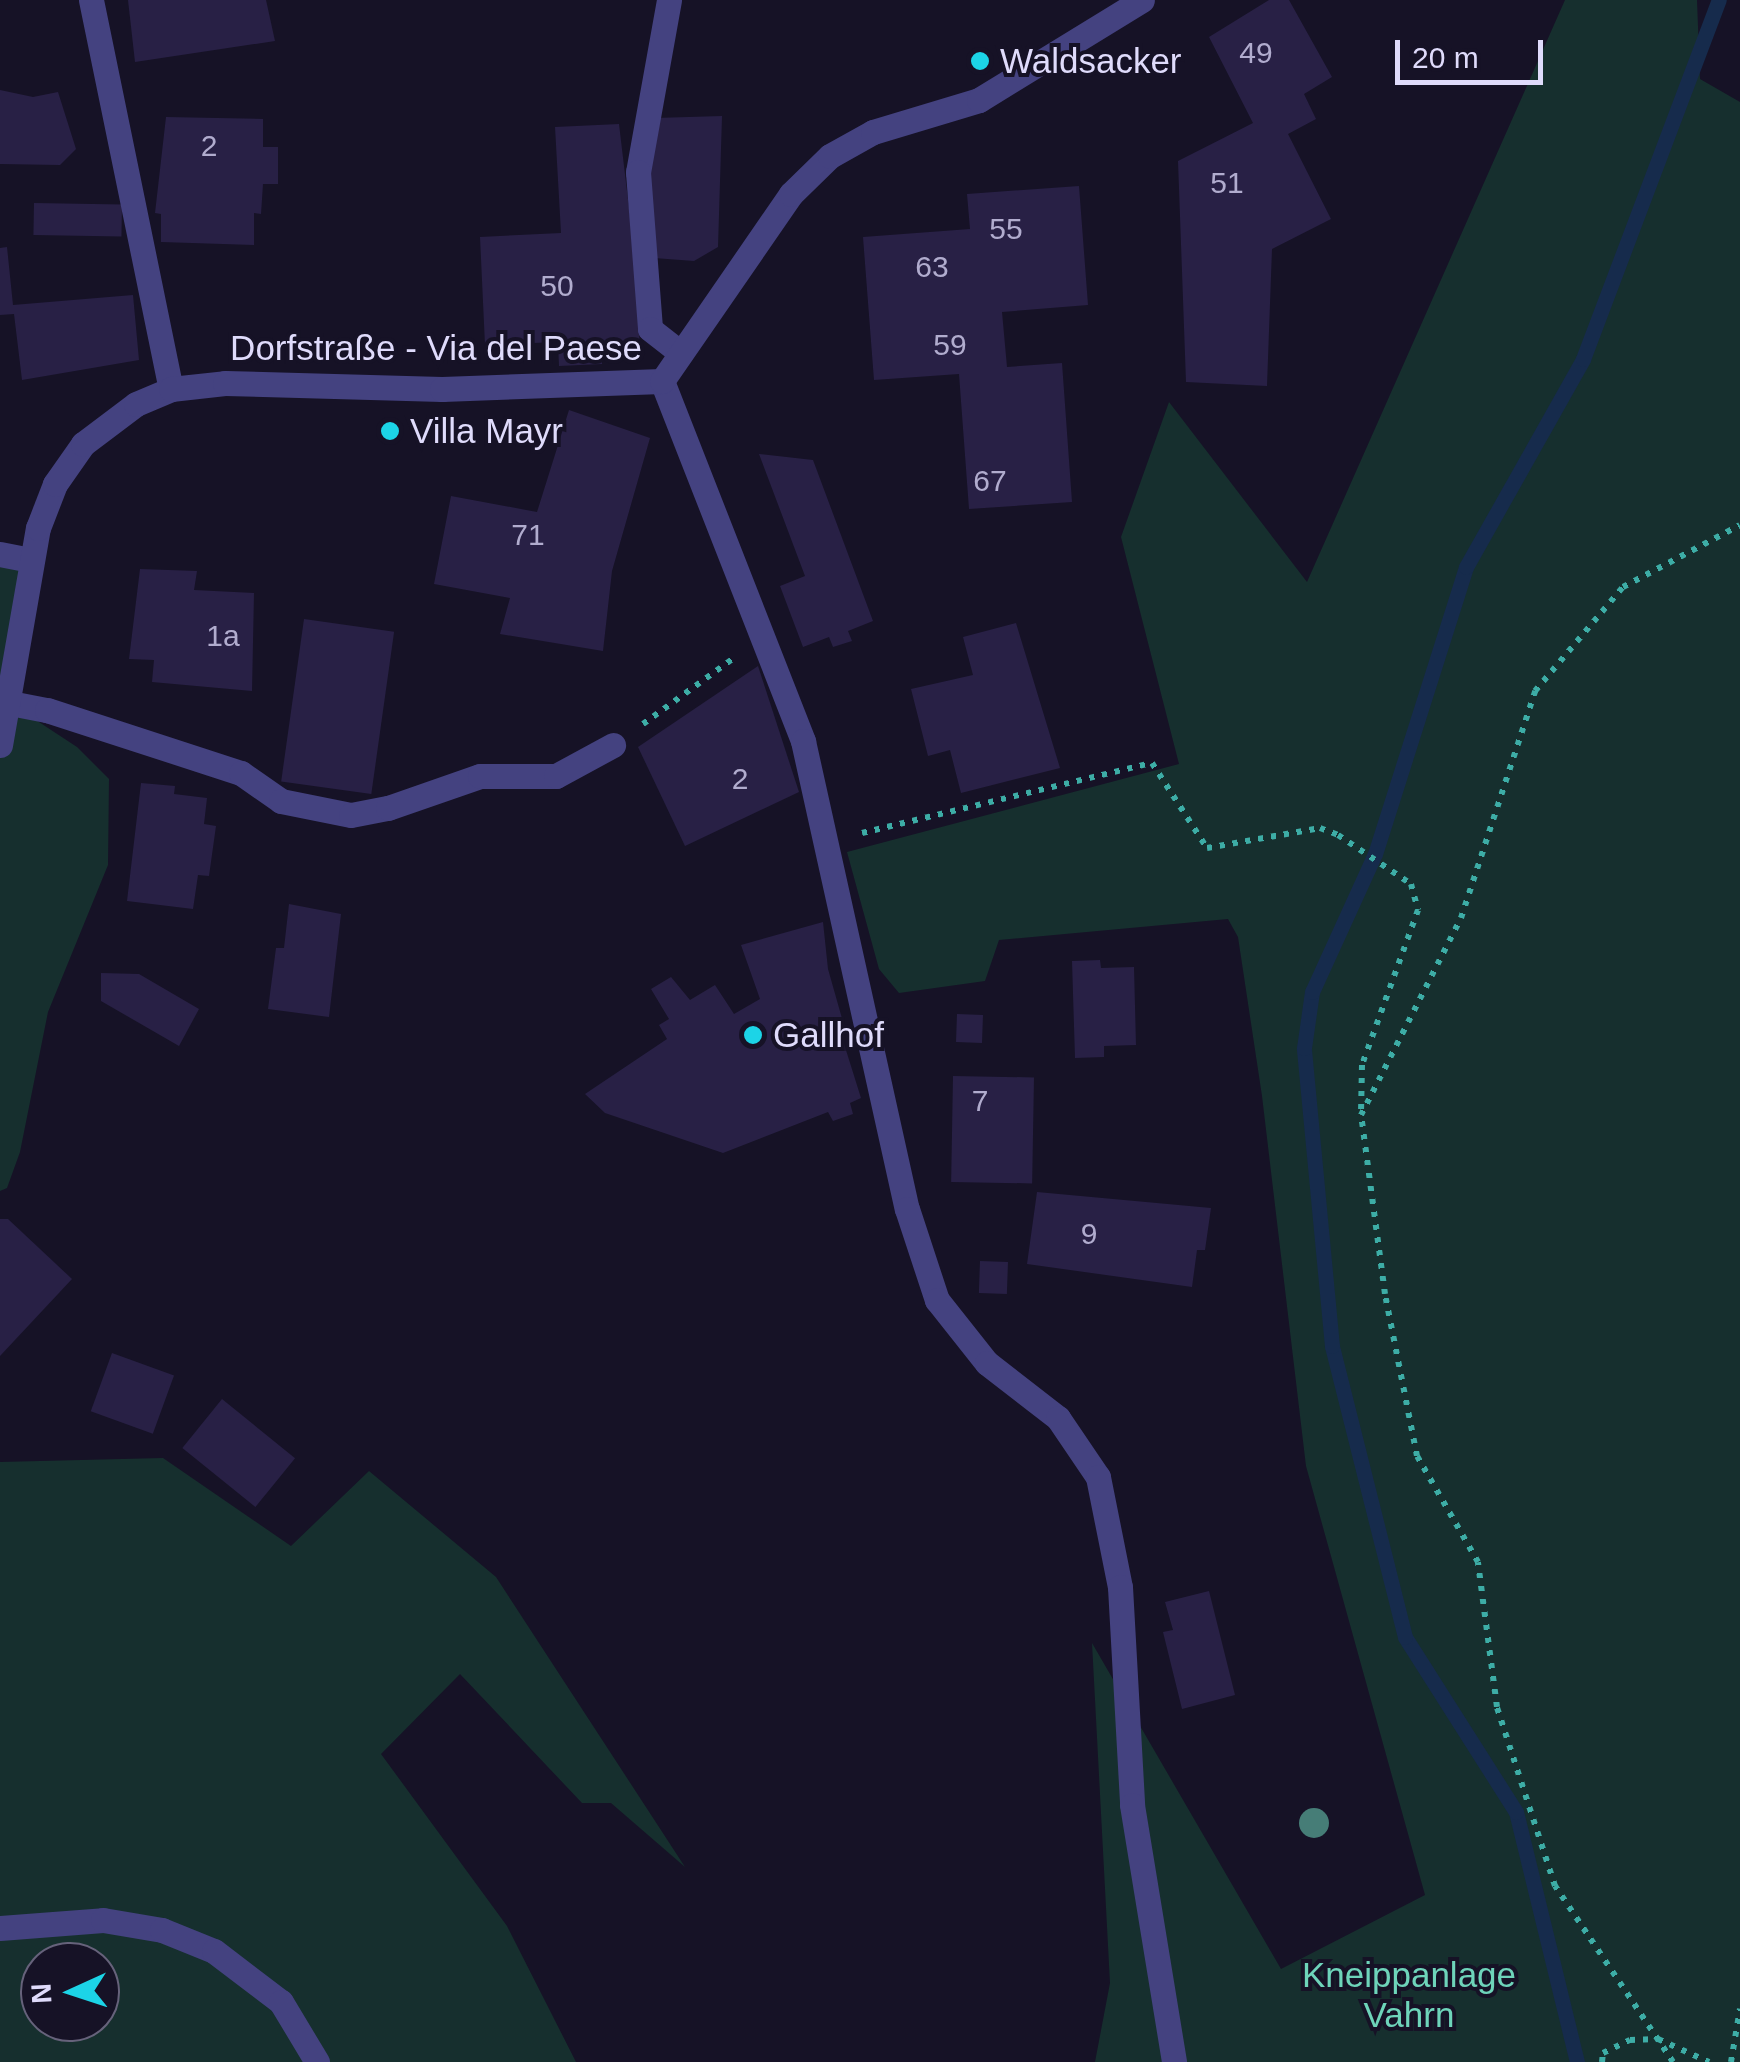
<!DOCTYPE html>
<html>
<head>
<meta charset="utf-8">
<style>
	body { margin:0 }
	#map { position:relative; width:1740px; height:2062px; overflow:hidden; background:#161226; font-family:Helvetica,sans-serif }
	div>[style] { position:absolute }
	.green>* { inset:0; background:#162f2e }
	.stream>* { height:15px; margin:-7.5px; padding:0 7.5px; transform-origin:7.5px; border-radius:7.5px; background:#162b4c }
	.building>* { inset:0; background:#282045; transform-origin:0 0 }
	.path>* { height:6px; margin-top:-3px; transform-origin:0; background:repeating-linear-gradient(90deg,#3dada6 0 5px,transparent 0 13px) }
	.pedestrian>* { height:25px; margin:-12.5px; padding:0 12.5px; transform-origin:12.5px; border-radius:12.5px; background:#444280 }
	.minor>* { height:25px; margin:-12.5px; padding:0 12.5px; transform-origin:12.5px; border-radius:12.5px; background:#444280 }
	.tertiary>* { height:25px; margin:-12.5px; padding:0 12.5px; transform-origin:12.5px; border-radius:12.5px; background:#444280 }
	.trees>* { width:30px; height:30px; margin:-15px; border-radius:50%; background:#467d77 }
	.dots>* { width:28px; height:28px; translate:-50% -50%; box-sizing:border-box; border:5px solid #161226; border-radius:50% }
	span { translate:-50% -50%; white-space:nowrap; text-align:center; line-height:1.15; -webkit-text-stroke:8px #161226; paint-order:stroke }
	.number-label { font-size:30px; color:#b1acce }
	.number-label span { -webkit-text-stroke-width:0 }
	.poi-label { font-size:35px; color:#dfdbfb }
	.left { translate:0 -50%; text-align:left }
	.street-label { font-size:35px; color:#dfdbfb }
	.park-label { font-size:35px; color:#6ed4ba }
	.north { position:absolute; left:20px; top:1942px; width:100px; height:100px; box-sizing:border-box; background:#161226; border:2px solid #66627b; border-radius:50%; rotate:267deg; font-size:28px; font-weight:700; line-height:40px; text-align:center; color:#dfdbfb }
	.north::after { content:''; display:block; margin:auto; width:35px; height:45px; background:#1cd4e7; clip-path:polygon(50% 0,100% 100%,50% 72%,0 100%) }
	.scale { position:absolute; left:1395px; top:40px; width:148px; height:45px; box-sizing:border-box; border:5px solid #dfdbfb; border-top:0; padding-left:12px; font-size:30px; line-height:35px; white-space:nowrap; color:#dfdbfb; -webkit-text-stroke:8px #161226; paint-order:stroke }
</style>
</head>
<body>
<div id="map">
	<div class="green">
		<div style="clip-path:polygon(1565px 0,1697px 0,1700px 79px,1740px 102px,1740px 2062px,1095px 2062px,1110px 1983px,1092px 1643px,1281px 1969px,1425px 1895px,1306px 1466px,1262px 1096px,1238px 937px,1228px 919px,999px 940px,985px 981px,899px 993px,879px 969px,847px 852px,1179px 764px,1121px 537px,1169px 402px,1307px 582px)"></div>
		<div style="clip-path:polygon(0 554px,30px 560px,10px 703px,77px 747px,109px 779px,108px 865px,48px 1012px,20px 1152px,7px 1188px,0 1191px)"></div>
		<div style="clip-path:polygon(evenodd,163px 1458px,291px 1546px,369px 1471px,496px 1577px,685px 1867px,611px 1803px,582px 1803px,460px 1674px,381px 1754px,507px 1926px,576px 2062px,0 2062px,0 1462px,163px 1458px,40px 1962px,100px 1962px,100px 2022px,40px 2022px,40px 1962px)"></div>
	</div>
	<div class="stream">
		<div style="left:1577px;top:2062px;width:257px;rotate:-103.7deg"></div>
		<div style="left:1516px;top:1812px;width:207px;rotate:-122.4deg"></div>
		<div style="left:1405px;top:1637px;width:300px;rotate:-104.1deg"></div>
		<div style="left:1332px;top:1346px;width:299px;rotate:-95.4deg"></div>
		<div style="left:1304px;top:1048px;width:57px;rotate:-81.9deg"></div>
		<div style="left:1312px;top:992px;width:152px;rotate:-65.5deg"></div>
		<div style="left:1375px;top:854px;width:301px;rotate:-72.4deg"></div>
		<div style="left:1466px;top:567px;width:239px;rotate:-60.6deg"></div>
		<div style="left:1583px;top:359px;width:384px;rotate:-69.3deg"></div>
	</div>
	<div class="building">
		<div style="clip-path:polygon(128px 0,266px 0,275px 41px,135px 62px)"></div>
		<div style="clip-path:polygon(1269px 0,1289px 0,1332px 77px,1304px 94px,1316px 119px,1288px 134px,1331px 219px,1272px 249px,1267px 386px,1186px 382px,1178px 161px,1253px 123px,1209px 37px)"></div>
		<div style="clip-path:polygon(0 90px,33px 97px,58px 92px,76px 149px,60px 165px,0 164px)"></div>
		<div style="clip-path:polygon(722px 116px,718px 247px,694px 261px,654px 258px,649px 163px,655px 118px)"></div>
		<div style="clip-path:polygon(166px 117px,263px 119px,263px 147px,278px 147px,278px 184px,263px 184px,261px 214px,254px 213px,254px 245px,161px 242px,161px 214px,155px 213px)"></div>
		<div style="clip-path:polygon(619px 124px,634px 250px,640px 349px,602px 350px,602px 364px,559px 366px,558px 342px,485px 345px,480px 237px,561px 233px,555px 127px)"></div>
		<div style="clip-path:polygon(1079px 186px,1088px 305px,1002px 312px,1007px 367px,1062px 363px,1072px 502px,969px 509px,959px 374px,874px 380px,863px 237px,970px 229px,967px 194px)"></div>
		<div style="left:34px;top:203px;width:88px;height:32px;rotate:1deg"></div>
		<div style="clip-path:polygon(7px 247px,13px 305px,133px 295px,139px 360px,22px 380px,14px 314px,0 315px,0 248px)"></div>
		<div style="clip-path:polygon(569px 410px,650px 438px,612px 571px,603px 651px,500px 634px,510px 598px,434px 584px,451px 496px,537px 512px)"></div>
		<div style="clip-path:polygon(759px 454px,813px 460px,873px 621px,848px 631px,852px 641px,833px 647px,829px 637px,803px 647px,780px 586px,805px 576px)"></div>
		<div style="clip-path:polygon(140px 569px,197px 571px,194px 590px,254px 593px,252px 691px,152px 682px,154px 660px,129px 659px)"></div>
		<div style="left:304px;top:619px;width:91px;height:164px;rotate:8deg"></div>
		<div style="clip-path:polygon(1016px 623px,1060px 768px,961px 793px,950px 750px,928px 756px,911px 689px,973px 675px,963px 637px)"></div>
		<div style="clip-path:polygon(758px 666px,799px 792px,685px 846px,638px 747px)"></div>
		<div style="clip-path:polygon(141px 783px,175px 786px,174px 794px,207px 798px,204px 824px,216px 826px,209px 876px,198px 875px,193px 909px,127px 901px)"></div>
		<div style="clip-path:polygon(289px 904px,341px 914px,329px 1017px,268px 1009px,276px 948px,284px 948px)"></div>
		<div style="clip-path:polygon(823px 922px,828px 969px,845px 1029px,840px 1031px,861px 1098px,850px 1103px,853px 1114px,833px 1121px,828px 1112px,723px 1153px,605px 1113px,585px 1094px,667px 1039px,659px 1025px,669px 1019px,651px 989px,671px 977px,690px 1000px,715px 985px,734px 1014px,760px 999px,741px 945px)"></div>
		<div style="clip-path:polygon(1100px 960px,1101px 968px,1134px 967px,1136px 1045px,1104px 1046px,1104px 1057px,1075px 1058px,1072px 961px)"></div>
		<div style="clip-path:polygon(101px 973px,139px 974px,199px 1009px,179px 1046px,101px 1001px)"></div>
		<div style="left:957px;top:1014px;width:26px;height:28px;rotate:2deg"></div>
		<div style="left:953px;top:1076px;width:81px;height:106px;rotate:1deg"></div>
		<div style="clip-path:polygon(1037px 1192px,1211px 1208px,1205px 1250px,1197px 1250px,1192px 1287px,1027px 1264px)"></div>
		<div style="clip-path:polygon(0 1219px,8px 1219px,72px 1279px,0 1356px)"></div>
		<div style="left:980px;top:1261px;width:28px;height:32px;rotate:2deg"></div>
		<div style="left:112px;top:1353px;width:66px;height:62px;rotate:20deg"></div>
		<div style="left:222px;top:1399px;width:94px;height:63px;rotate:39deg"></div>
		<div style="clip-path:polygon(1209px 1591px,1235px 1695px,1182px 1709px,1163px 1632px,1173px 1630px,1165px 1602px)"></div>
	</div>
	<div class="path">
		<div style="left:643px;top:724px;width:112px;rotate:-36deg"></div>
		<div style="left:862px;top:833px;width:298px;rotate:-13.6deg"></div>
		<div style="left:1152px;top:763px;width:101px;rotate:57.1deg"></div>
		<div style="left:1207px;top:848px;width:115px;rotate:-10deg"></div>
		<div style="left:1320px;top:828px;width:19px;rotate:21deg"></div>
		<div style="left:1338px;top:835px;width:88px;rotate:33.9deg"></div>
		<div style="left:1411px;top:884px;width:27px;rotate:75deg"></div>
		<div style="left:1418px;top:910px;width:165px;rotate:109.9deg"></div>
		<div style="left:1362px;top:1065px;width:49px;rotate:91.2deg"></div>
		<div style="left:1602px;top:2062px;width:9px;rotate:-84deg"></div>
		<div style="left:1603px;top:2053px;width:30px;rotate:-26deg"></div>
		<div style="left:1630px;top:2040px;width:28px;rotate:-2deg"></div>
		<div style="left:1658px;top:2039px;width:56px;rotate:24.3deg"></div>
		<div style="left:1673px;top:2062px;width:212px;rotate:-123.8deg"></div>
		<div style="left:1555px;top:1886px;width:188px;rotate:-108deg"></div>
		<div style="left:1497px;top:1707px;width:146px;rotate:-97.5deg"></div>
		<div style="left:1478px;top:1562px;width:122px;rotate:-119.9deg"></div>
		<div style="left:1417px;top:1456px;width:165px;rotate:-101.2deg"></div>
		<div style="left:1385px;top:1294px;width:181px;rotate:-97.6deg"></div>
		<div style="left:1361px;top:1115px;width:221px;rotate:-63.1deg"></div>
		<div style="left:1461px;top:918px;width:239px;rotate:-71.9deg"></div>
		<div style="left:1535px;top:691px;width:136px;rotate:-49.8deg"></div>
		<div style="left:1623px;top:587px;width:132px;rotate:-27.9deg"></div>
		<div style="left:1731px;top:2062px;width:54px;rotate:-80.4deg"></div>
	</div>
	<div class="pedestrian">
		<div style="left:669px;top:0;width:175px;rotate:100.2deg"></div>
		<div style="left:638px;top:172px;width:157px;rotate:85.6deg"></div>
		<div style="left:650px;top:329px;width:39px;rotate:38deg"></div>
	</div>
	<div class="minor">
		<div style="left:91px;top:0;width:397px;rotate:78.4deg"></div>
		<div style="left:662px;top:381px;width:387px;rotate:68.6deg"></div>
		<div style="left:803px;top:741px;width:479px;rotate:77.5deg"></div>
		<div style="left:907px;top:1209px;width:96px;rotate:71.8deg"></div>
		<div style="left:937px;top:1300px;width:80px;rotate:51.6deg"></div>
		<div style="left:987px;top:1363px;width:90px;rotate:37.8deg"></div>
		<div style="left:1058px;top:1418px;width:71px;rotate:55.9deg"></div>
		<div style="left:1098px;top:1477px;width:112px;rotate:78.7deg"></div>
		<div style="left:1120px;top:1587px;width:218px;rotate:86.8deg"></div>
		<div style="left:1132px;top:1805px;width:260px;rotate:80.7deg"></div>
		<div style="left:0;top:554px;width:31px;rotate:11deg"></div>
		<div style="left:10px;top:703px;width:38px;rotate:11deg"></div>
		<div style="left:47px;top:710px;width:204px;rotate:18deg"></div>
		<div style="left:241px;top:773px;width:49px;rotate:35deg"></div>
		<div style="left:281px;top:801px;width:71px;rotate:11.3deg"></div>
		<div style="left:351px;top:815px;width:38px;rotate:-11deg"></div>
		<div style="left:388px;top:808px;width:97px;rotate:-19.2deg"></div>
		<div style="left:480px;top:776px;width:76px"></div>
		<div style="left:556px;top:776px;width:65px;rotate:-28.5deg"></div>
	</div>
	<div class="tertiary">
		<div style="left:0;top:745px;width:220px;rotate:-80.1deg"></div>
		<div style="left:38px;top:528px;width:47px;rotate:-68.9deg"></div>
		<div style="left:55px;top:484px;width:49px;rotate:-55deg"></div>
		<div style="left:83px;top:444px;width:66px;rotate:-37deg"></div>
		<div style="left:136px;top:404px;width:38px;rotate:-23deg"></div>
		<div style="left:171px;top:389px;width:54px;rotate:-6.3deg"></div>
		<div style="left:225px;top:383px;width:217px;rotate:1.6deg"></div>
		<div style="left:442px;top:389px;width:220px;rotate:-2.1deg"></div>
		<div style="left:662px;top:381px;width:227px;rotate:-55.4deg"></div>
		<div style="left:791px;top:194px;width:54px;rotate:-44.3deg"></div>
		<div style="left:830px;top:156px;width:49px;rotate:-29.2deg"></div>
		<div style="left:873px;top:132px;width:111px;rotate:-16.8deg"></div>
		<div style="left:979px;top:100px;width:191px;rotate:-31.5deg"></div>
		<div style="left:0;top:1928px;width:103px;rotate:-4.4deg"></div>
		<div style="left:103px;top:1920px;width:60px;rotate:9.6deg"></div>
		<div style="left:162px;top:1930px;width:56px;rotate:22deg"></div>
		<div style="left:214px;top:1951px;width:84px;rotate:37.3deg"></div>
		<div style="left:281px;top:2002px;width:70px;rotate:59deg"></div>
	</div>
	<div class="trees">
		<div style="left:1314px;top:1823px"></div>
	</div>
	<div class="dots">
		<div style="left:980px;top:61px;background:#1cd4e7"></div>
		<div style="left:390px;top:431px;background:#1cd4e7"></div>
		<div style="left:753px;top:1035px;background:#1cd4e7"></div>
	</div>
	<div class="number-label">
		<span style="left:1256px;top:53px">49</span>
		<span style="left:209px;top:146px">2</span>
		<span style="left:1227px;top:183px">51</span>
		<span style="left:1006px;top:229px">55</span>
		<span style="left:932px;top:267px">63</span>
		<span style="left:557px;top:286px">50</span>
		<span style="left:950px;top:345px">59</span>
		<span style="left:990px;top:481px">67</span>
		<span style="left:528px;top:535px">71</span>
		<span style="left:223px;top:636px">1a</span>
		<span style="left:740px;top:779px">2</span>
		<span style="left:980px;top:1101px">7</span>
		<span style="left:1089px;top:1234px">9</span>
	</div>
	<div class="poi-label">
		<span class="left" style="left:1000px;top:61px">Waldsacker</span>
		<span class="left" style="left:410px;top:431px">Villa Mayr</span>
		<span class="left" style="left:773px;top:1035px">Gallhof</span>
	</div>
	<div class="street-label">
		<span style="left:436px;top:348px">Dorfstraße - Via del Paese</span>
	</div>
	<div class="park-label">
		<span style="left:1409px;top:1995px">Kneippanlage<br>Vahrn</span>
	</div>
	<div class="north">N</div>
	<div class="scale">20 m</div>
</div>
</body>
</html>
